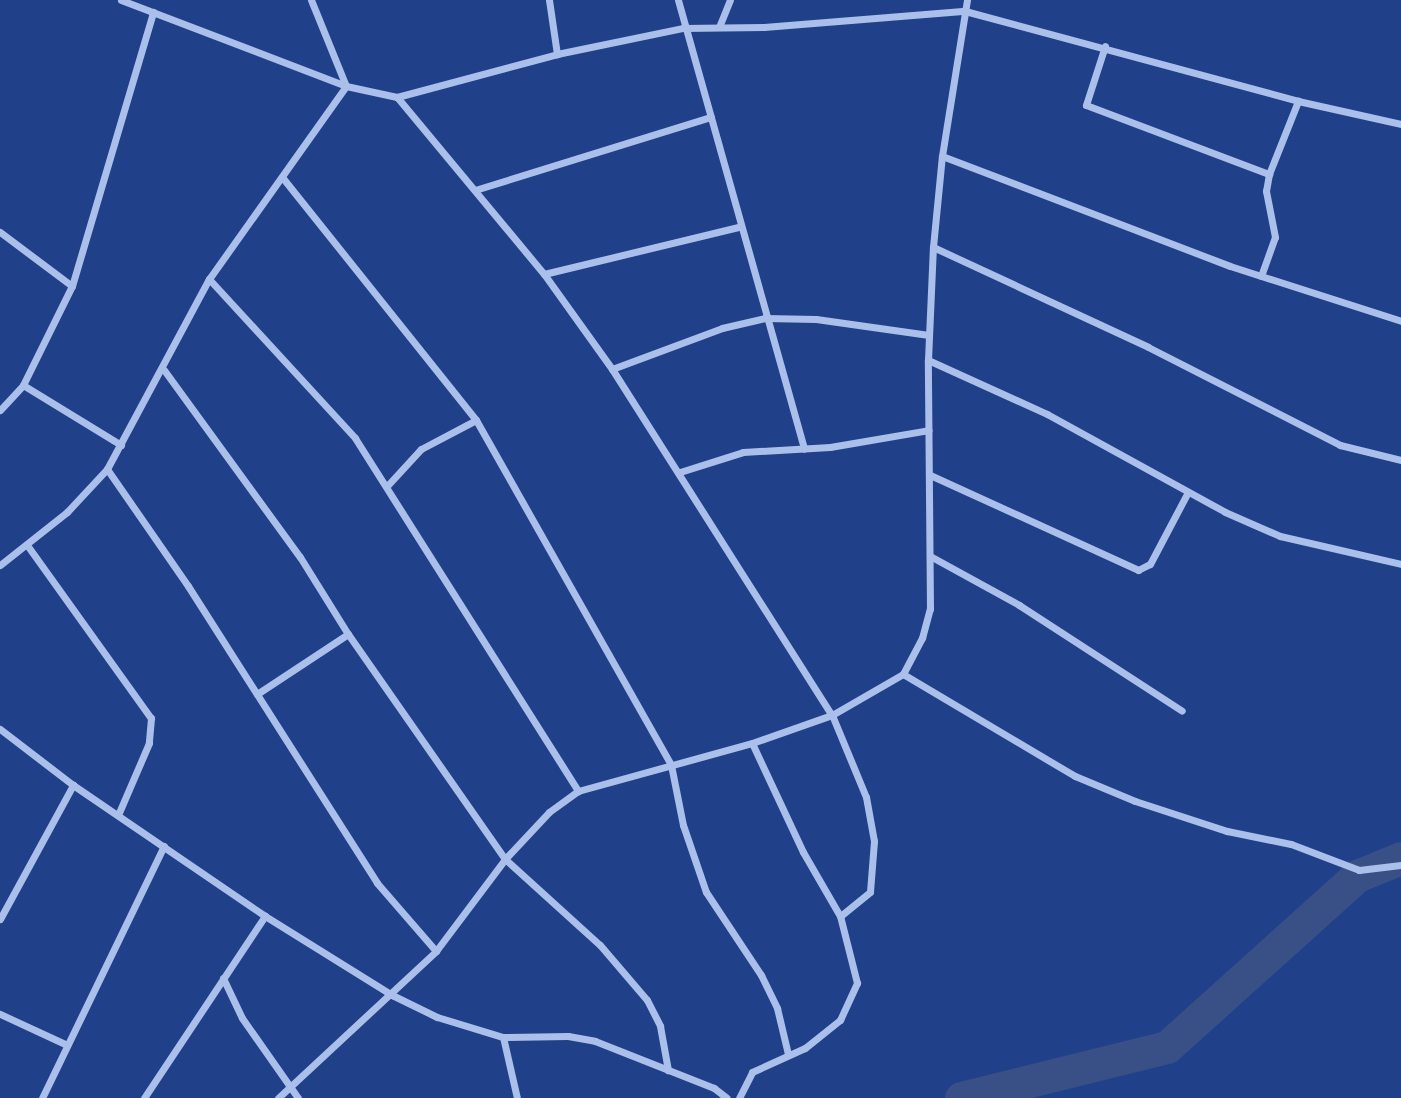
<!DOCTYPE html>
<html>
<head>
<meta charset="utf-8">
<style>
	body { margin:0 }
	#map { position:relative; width:1401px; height:1098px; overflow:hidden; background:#204089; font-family:Cabin,sans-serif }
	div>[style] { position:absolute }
	.river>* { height:33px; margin:-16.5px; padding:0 16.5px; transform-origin:16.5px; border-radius:16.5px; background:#395086 }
	.minor>* { height:7px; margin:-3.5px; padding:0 3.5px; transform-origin:3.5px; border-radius:3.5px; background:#abbfeb }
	span { translate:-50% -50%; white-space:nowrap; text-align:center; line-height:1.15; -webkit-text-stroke:7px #204089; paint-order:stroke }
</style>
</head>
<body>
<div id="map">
	<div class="river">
		<div style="left:961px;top:1098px;width:212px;rotate:-13.9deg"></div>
		<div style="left:1167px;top:1047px;width:256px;rotate:-42deg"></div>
		<div style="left:1357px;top:876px;width:48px;rotate:-22.2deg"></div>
	</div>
	<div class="minor">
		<div style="left:121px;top:0;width:241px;rotate:20.9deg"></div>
		<div style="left:346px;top:86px;width:52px;rotate:12.2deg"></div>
		<div style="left:397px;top:97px;width:166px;rotate:-15deg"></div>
		<div style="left:557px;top:54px;width:129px;rotate:-11.7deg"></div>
		<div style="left:683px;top:28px;width:81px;rotate:-0.7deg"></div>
		<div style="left:764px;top:27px;width:202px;rotate:-4.6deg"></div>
		<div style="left:965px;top:11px;width:345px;rotate:15.1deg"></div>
		<div style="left:1298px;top:101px;width:106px;rotate:12.6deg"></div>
		<div style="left:549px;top:0;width:55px;rotate:81.6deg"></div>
		<div style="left:678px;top:0;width:466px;rotate:74.3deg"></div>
		<div style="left:719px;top:27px;width:29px;rotate:-68deg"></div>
		<div style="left:1105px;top:46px;width:62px;rotate:107.9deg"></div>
		<div style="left:1086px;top:105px;width:196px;rotate:20.7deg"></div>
		<div style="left:397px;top:97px;width:230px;rotate:50.3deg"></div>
		<div style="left:544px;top:274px;width:117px;rotate:54.4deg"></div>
		<div style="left:612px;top:369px;width:410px;rotate:57.6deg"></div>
		<div style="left:832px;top:715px;width:89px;rotate:67.5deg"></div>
		<div style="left:866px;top:797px;width:45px;rotate:79.7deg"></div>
		<div style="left:874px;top:841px;width:51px;rotate:94.5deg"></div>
		<div style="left:870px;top:892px;width:38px;rotate:141deg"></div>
		<div style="left:942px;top:156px;width:308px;rotate:20.9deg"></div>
		<div style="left:1230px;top:266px;width:180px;rotate:17.8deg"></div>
		<div style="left:282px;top:177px;width:311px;rotate:51.4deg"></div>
		<div style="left:476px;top:420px;width:396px;rotate:60.5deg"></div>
		<div style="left:671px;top:765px;width:61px;rotate:78.7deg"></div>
		<div style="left:683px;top:825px;width:71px;rotate:71.1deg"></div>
		<div style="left:706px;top:892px;width:100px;rotate:56.5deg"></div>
		<div style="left:761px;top:975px;width:37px;rotate:64deg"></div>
		<div style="left:777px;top:1008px;width:47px;rotate:76.6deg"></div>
		<div style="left:475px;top:190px;width:247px;rotate:-17.2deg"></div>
		<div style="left:0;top:232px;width:90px;rotate:36.9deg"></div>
		<div style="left:933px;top:247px;width:237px;rotate:24.9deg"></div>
		<div style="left:1148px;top:347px;width:216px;rotate:27deg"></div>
		<div style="left:1340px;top:445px;width:63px;rotate:13.8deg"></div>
		<div style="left:544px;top:274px;width:201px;rotate:-13.6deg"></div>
		<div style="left:1261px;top:276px;width:41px;rotate:-70.3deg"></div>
		<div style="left:1275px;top:237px;width:47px;rotate:-101.1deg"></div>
		<div style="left:1266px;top:191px;width:17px;rotate:-80deg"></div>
		<div style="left:1269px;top:174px;width:79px;rotate:-68.3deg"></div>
		<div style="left:209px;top:279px;width:216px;rotate:47.4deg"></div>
		<div style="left:355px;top:438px;width:418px;rotate:57.7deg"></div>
		<div style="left:928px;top:360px;width:131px;rotate:24.4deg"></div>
		<div style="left:1047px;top:414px;width:203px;rotate:28.8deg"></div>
		<div style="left:1225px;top:512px;width:60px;rotate:23.6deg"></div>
		<div style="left:1280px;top:536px;width:124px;rotate:13deg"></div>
		<div style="left:612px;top:369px;width:117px;rotate:-20.4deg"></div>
		<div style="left:722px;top:328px;width:44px;rotate:-13.1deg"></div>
		<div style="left:765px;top:318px;width:51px;rotate:1.1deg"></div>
		<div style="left:816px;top:319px;width:114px;rotate:8.1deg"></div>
		<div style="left:164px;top:370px;width:231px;rotate:54deg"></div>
		<div style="left:300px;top:557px;width:91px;rotate:58.1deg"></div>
		<div style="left:348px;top:634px;width:274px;rotate:55.1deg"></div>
		<div style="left:505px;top:859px;width:128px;rotate:42.2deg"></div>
		<div style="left:600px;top:945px;width:72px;rotate:49.5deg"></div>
		<div style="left:647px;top:1000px;width:29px;rotate:63deg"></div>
		<div style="left:660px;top:1026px;width:45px;rotate:79.7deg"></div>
		<div style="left:23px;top:385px;width:115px;rotate:31.5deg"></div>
		<div style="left:0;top:410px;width:34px;rotate:-47deg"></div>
		<div style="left:23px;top:385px;width:110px;rotate:-63.7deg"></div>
		<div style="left:72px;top:286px;width:286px;rotate:-73.5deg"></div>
		<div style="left:107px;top:469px;width:142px;rotate:55.3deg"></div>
		<div style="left:188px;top:586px;width:352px;rotate:57.5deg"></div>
		<div style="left:377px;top:883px;width:90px;rotate:49.1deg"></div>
		<div style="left:680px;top:472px;width:66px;rotate:-17.6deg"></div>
		<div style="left:743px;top:452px;width:87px;rotate:-3.3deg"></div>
		<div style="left:830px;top:447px;width:100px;rotate:-9.7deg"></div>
		<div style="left:930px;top:475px;width:229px;rotate:24.5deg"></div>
		<div style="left:1138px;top:570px;width:13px;rotate:-27deg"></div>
		<div style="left:1150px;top:564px;width:81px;rotate:-62.2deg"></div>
		<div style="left:387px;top:486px;width:50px;rotate:-47.4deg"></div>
		<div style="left:421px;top:449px;width:62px;rotate:-27.8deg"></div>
		<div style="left:27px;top:545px;width:213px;rotate:54.4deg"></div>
		<div style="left:151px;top:718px;width:25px;rotate:95deg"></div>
		<div style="left:149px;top:743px;width:78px;rotate:113.3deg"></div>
		<div style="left:930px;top:556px;width:102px;rotate:28.8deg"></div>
		<div style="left:1019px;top:605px;width:194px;rotate:33deg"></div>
		<div style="left:0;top:565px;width:85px;rotate:-38.3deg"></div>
		<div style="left:67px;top:512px;width:59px;rotate:-47.1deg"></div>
		<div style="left:107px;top:469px;width:216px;rotate:-61.8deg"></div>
		<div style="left:209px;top:279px;width:237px;rotate:-54.6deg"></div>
		<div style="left:346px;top:86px;width:93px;rotate:-112.1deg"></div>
		<div style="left:903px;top:674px;width:200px;rotate:30.7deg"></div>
		<div style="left:1075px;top:776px;width:65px;rotate:22.6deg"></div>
		<div style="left:1135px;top:801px;width:97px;rotate:18.1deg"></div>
		<div style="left:1227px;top:831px;width:65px;rotate:11.5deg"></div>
		<div style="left:1291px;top:844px;width:73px;rotate:20.9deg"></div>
		<div style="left:1359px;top:870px;width:42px;rotate:-6.8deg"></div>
		<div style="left:257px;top:694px;width:109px;rotate:-33.4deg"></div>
		<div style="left:0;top:729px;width:92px;rotate:37.5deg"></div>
		<div style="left:73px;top:785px;width:232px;rotate:34.3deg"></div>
		<div style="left:265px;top:916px;width:150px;rotate:31.9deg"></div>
		<div style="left:392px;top:995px;width:50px;rotate:26.1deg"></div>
		<div style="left:437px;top:1017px;width:69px;rotate:16.9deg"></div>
		<div style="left:503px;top:1037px;width:65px;rotate:-0.9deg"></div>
		<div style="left:568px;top:1036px;width:27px;rotate:10deg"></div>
		<div style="left:595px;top:1041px;width:128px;rotate:21.6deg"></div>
		<div style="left:714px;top:1088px;width:16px;rotate:38deg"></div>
		<div style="left:0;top:919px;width:153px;rotate:-61.4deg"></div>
		<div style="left:223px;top:978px;width:44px;rotate:64.6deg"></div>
		<div style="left:242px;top:1018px;width:98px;rotate:55deg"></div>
		<div style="left:0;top:1014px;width:74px;rotate:24.8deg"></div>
		<div style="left:503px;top:1037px;width:63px;rotate:77.1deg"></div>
		<div style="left:42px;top:1098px;width:280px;rotate:-64.2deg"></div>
		<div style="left:144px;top:1098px;width:219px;rotate:-56.4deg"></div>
		<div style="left:278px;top:1098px;width:216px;rotate:-42.9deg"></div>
		<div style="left:436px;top:951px;width:115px;rotate:-53.1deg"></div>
		<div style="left:505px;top:859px;width:64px;rotate:-46.9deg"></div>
		<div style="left:549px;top:812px;width:36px;rotate:-36deg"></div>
		<div style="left:578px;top:791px;width:180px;rotate:-15.4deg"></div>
		<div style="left:752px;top:743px;width:85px;rotate:-19.3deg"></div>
		<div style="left:832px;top:715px;width:82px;rotate:-30deg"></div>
		<div style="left:903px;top:674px;width:41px;rotate:-62.2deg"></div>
		<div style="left:922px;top:638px;width:30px;rotate:-75deg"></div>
		<div style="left:930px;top:609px;width:249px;rotate:-90.5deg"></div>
		<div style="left:928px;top:360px;width:113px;rotate:-87.5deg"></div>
		<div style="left:933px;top:247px;width:91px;rotate:-84.4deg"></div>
		<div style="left:942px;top:156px;width:158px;rotate:-80.9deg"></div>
		<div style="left:739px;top:1098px;width:29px;rotate:-63deg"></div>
		<div style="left:752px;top:1072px;width:58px;rotate:-24.4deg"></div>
		<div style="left:805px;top:1048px;width:45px;rotate:-38.7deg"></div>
		<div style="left:840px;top:1020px;width:41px;rotate:-65.3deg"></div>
		<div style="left:857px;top:983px;width:69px;rotate:-104.2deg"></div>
		<div style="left:840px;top:916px;width:74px;rotate:-120deg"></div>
		<div style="left:803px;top:852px;width:120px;rotate:-115.1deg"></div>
	</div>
</div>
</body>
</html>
